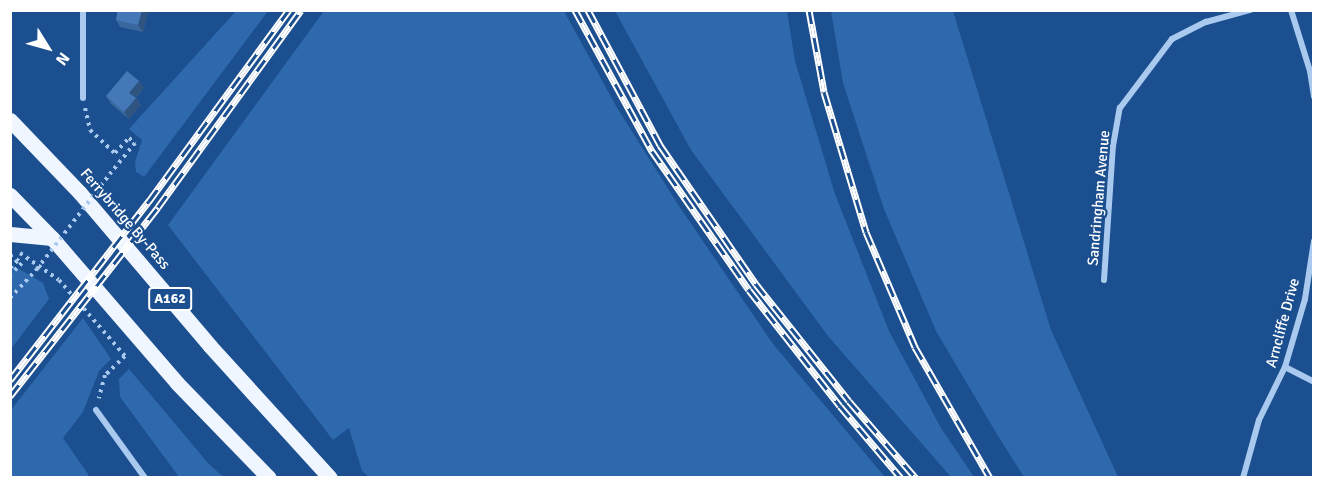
<!DOCTYPE html>
<html>
<head>
<meta charset="utf-8">
<style>
	body { margin:0 }
	#map { position:relative; width:1324px; height:488px; overflow:hidden; background:#1b4f8f; font-family:Signika,sans-serif }
	div>[style] { position:absolute }
	.green>* { inset:0; background:#2e69ad }
	.path>* { height:4px; margin-top:-2px; transform-origin:0; background:repeating-linear-gradient(90deg,#a9c9ee 0 3px,transparent 0 7.5px) }
	.minor>* { height:6px; margin:-3px; padding:0 3px; transform-origin:3px; border-radius:3px; background:#a9c9ee }
	.primary>* { height:15px; margin:-7.5px; padding:0 7.5px; transform-origin:7.5px; border-radius:7.5px; background:#f0f6ff }
	.rail>* { height:7px; margin-top:-3.5px; transform-origin:0; background:repeating-linear-gradient(90deg,#1b4f8f 0 14px,#fff 0 28px); box-sizing:border-box; border-block:2px solid #fff }
	.path-bridge>* { height:4px; margin-top:-2px; transform-origin:0; background:repeating-linear-gradient(90deg,#a9c9ee 0 3px,transparent 0 7.5px) }
	.wall>* { inset:0; background:#3a679d }
	.shaded-wall>* { inset:0; background:#305480 }
	.building>* { inset:0; background:#4478b7 }
	span { translate:-50% -50%; white-space:nowrap; text-align:center; line-height:1.15; -webkit-text-stroke:4.5px #1b4f8f; paint-order:stroke }
	.shield-label span { padding:2px 4px; background:#1b4f8f; border:2px solid; border-radius:4px; -webkit-text-stroke-width:0 }
	.shield-label { font-size:14px; color:#fff; font-weight:700 }
	.street-label { font-size:15px; color:#fff }
	.frame { position:absolute; inset:0; border:12px solid #fff; pointer-events:none }
	.north { position:absolute; left:18px; top:18px; width:60px; height:60px; -webkit-text-stroke:4px #1b4f8f; paint-order:stroke; rotate:127deg; font-size:16px; font-weight:700; line-height:24px; text-align:center; color:#fff }
	.north::after { content:''; display:block; margin:auto; width:21px; height:27px; background:#fff; clip-path:polygon(50% 0,100% 100%,50% 72%,0 100%) }
</style>
</head>
<body>
<div id="map">
	<div class="green">
		<div style="clip-path:polygon(237px 10px,268px 11px,144px 177px,136px 172px,135px 162px,142px 140px,129px 129px)"></div>
		<div style="clip-path:polygon(324px 11px,564px 11px,616px 106px,677px 203px,773px 344px,885px 477px,369px 477px,362px 471px,349px 428px,333px 440px,168px 225px)"></div>
		<div style="clip-path:polygon(615px 11px,787px 11px,795px 61px,835px 194px,889px 331px,941px 428px,974px 477px,951px 477px,828px 336px,691px 150px)"></div>
		<div style="clip-path:polygon(831px 11px,953px 11px,1051px 330px,1118px 477px,1024px 477px,998px 436px,936px 331px,884px 209px,843px 83px)"></div>
		<div style="clip-path:polygon(11px 264px,43px 283px,49px 299px,11px 349px)"></div>
		<div style="clip-path:polygon(83px 318px,111px 359px,99px 371px,83px 412px,63px 438px,88px 474px,88px 477px,11px 477px,11px 410px)"></div>
		<div style="clip-path:polygon(129px 369px,208px 463px,223px 477px,179px 477px,120px 397px,119px 379px)"></div>
	</div>
	<div class="path">
		<div style="left:85px;top:108px;width:23px;rotate:77deg"></div>
		<div style="left:90px;top:130px;width:34px;rotate:43deg"></div>
		<div style="left:115px;top:153px;width:21px;rotate:-47deg"></div>
		<div style="left:129px;top:138px;width:8px;rotate:40deg"></div>
		<div style="left:135px;top:143px;width:40px;rotate:129deg"></div>
		<div style="left:20px;top:253px;width:47px;rotate:34.7deg"></div>
		<div style="left:59px;top:280px;width:101px;rotate:49deg"></div>
		<div style="left:125px;top:356px;width:28px;rotate:136deg"></div>
		<div style="left:105px;top:375px;width:24px;rotate:105deg"></div>
		<div style="left:10px;top:255px;width:14px;rotate:34deg"></div>
		<div style="left:22px;top:263px;width:17px;rotate:135deg"></div>
		<div style="left:10px;top:268px;width:11px;rotate:-45deg"></div>
		<div style="left:10px;top:298px;width:40px;rotate:-47deg"></div>
	</div>
	<div class="minor">
		<div style="left:1291px;top:10px;width:64px;rotate:72.7deg"></div>
		<div style="left:1310px;top:71px;width:26px;rotate:81deg"></div>
		<div style="left:83px;top:98px;width:88px;rotate:-90deg"></div>
		<div style="left:1104px;top:280px;width:134px;rotate:-86.2deg"></div>
		<div style="left:1113px;top:146px;width:39px;rotate:-80deg"></div>
		<div style="left:1120px;top:108px;width:86px;rotate:-53deg"></div>
		<div style="left:1172px;top:39px;width:38px;rotate:-27deg"></div>
		<div style="left:1206px;top:22px;width:46px;rotate:-15.3deg"></div>
		<div style="left:1285px;top:367px;width:33px;rotate:27deg"></div>
		<div style="left:96px;top:410px;width:84px;rotate:54.2deg"></div>
		<div style="left:1243px;top:478px;width:60px;rotate:-74.6deg"></div>
		<div style="left:1259px;top:420px;width:59px;rotate:-63.9deg"></div>
		<div style="left:1285px;top:367px;width:71px;rotate:-73.6deg"></div>
		<div style="left:1305px;top:299px;width:59px;rotate:-81.2deg"></div>
	</div>
	<div class="primary">
		<div style="left:10px;top:120px;width:101px;rotate:46.2deg"></div>
		<div style="left:80px;top:193px;width:201px;rotate:49.6deg"></div>
		<div style="left:210px;top:346px;width:178px;rotate:47.7deg"></div>
		<div style="left:10px;top:195px;width:60px;rotate:45.7deg"></div>
		<div style="left:52px;top:238px;width:191px;rotate:49.2deg"></div>
		<div style="left:177px;top:383px;width:132px;rotate:45.9deg"></div>
		<div style="left:10px;top:234px;width:42px;rotate:5.4deg"></div>
	</div>
	<div class="rail">
		<div style="left:575px;top:10px;width:161px;rotate:61.4deg"></div>
		<div style="left:652px;top:151px;width:169px;rotate:55.1deg"></div>
		<div style="left:749px;top:290px;width:147px;rotate:51.9deg"></div>
		<div style="left:840px;top:406px;width:94px;rotate:49.7deg"></div>
		<div style="left:588px;top:10px;width:153px;rotate:61.9deg"></div>
		<div style="left:660px;top:145px;width:169px;rotate:55.4deg"></div>
		<div style="left:756px;top:284px;width:149px;rotate:51.5deg"></div>
		<div style="left:849px;top:401px;width:102px;rotate:49deg"></div>
		<div style="left:809px;top:10px;width:83px;rotate:79.6deg"></div>
		<div style="left:824px;top:92px;width:146px;rotate:73.3deg"></div>
		<div style="left:866px;top:232px;width:125px;rotate:66.9deg"></div>
		<div style="left:915px;top:347px;width:151px;rotate:60.2deg"></div>
		<div style="left:10px;top:380px;width:227px;rotate:-52.2deg"></div>
		<div style="left:149px;top:201px;width:237px;rotate:-53.8deg"></div>
		<div style="left:10px;top:396px;width:240px;rotate:-51.9deg"></div>
		<div style="left:158px;top:207px;width:243px;rotate:-54deg"></div>
	</div>
	<div class="path-bridge">
		<div style="left:37px;top:269px;width:120px;rotate:-52.5deg"></div>
	</div>
	<div class="wall">
		<div style="clip-path:polygon(118px 10px,147px 10px,148px 12px,143px 32px,120px 27px,116px 20px)"></div>
		<div style="clip-path:polygon(144px 88px,136px 98px,141px 105px,129px 119px,111px 104px,106px 96px)"></div>
	</div>
	<div class="shaded-wall">
		<div style="clip-path:polygon(142px 10px,147px 10px,148px 12px,143px 32px,138px 25px)"></div>
		<div style="clip-path:polygon(139px 81px,144px 88px,134px 100px,129px 93px)"></div>
		<div style="clip-path:polygon(136px 98px,141px 105px,129px 119px,124px 112px)"></div>
	</div>
	<div class="building">
		<div style="clip-path:polygon(118px 10px,142px 10px,138px 25px,116px 20px)"></div>
		<div style="clip-path:polygon(127px 71px,139px 81px,129px 93px,136px 98px,124px 112px,106px 96px)"></div>
	</div>
	<div class="shield-label">
		<span style="left:170px;top:299px">A162</span>
	</div>
	<div class="street-label">
		<span style="left:1099px;top:198px;rotate:-85deg">Sandringham Avenue</span>
		<span style="left:125px;top:219px;rotate:49deg">Ferrybridge By-Pass</span>
		<span style="left:1283px;top:323px;rotate:-75deg">Arncliffe Drive</span>
	</div>
	<div class="frame"></div>
	<div class="north">N</div>
</div>
</body>
</html>
